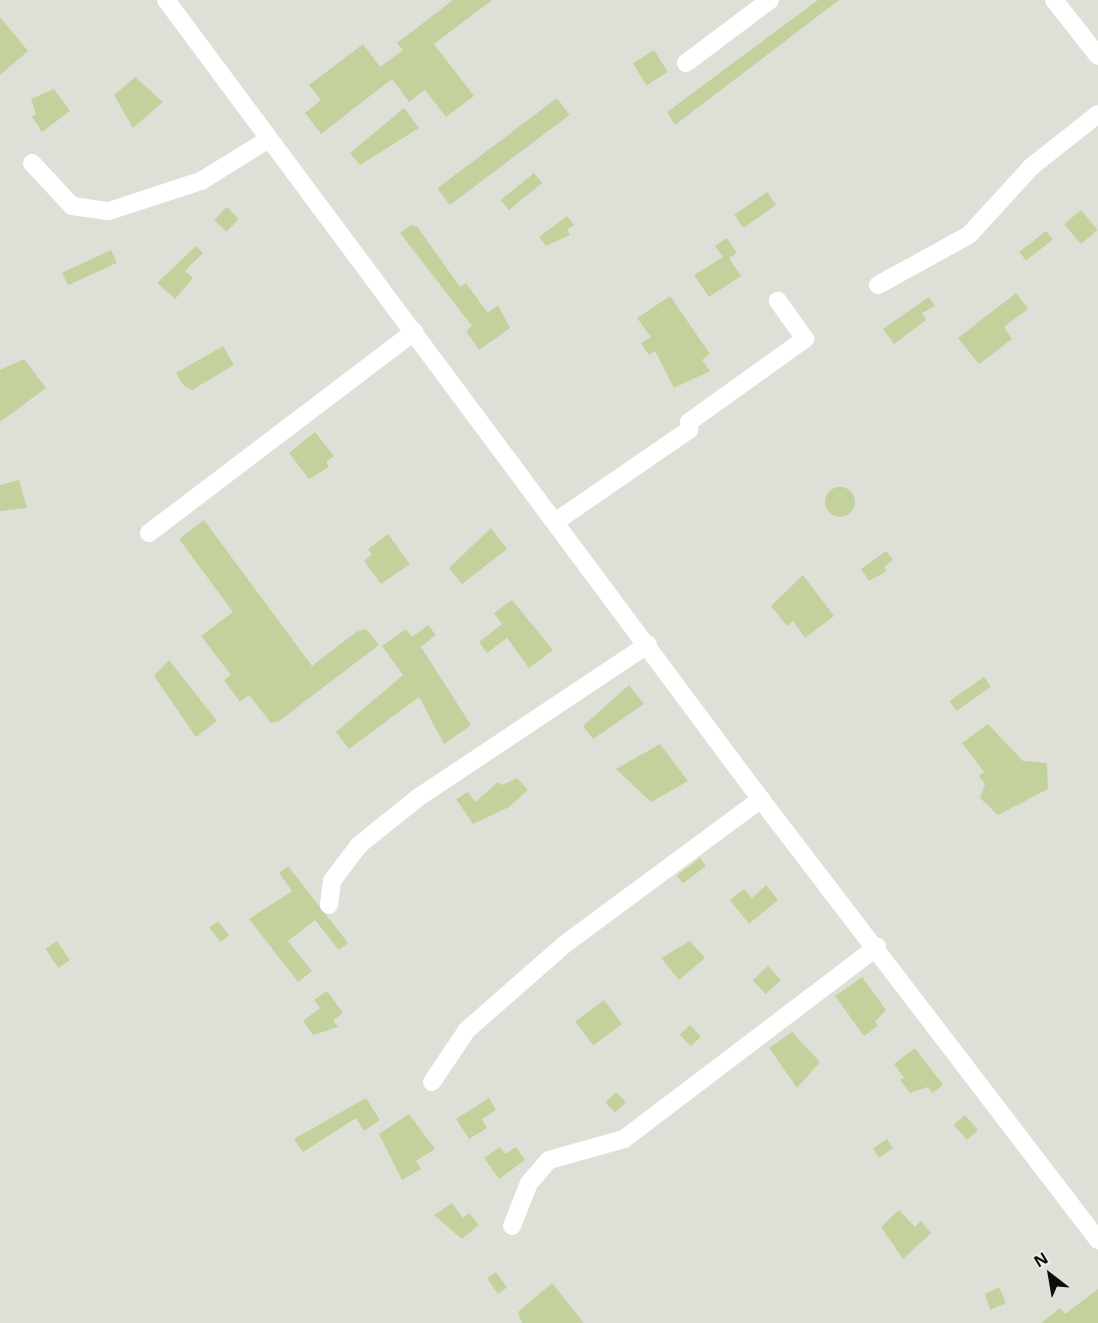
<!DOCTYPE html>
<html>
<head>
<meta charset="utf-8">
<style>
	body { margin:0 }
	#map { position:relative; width:1098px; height:1323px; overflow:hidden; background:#dee0d8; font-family:"Noto Sans",sans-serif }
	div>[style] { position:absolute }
	.building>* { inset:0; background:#c3d29c; transform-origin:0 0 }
	.round { border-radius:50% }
	.minor>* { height:18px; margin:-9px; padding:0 9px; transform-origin:9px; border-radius:9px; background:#fff }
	span { translate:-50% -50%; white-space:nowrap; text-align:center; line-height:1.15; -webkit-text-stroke:6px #ebede6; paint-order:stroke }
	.north { position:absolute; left:1020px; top:1245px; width:60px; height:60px; -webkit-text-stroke:4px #ebede6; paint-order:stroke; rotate:329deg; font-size:16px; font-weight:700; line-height:24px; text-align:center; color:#0c0c0a }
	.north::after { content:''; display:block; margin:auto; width:21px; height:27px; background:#0c0c0a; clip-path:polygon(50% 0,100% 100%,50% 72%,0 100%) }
</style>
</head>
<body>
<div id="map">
	<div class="building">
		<div style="clip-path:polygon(453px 0,492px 0,434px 44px,474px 96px,446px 117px,425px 90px,409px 102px,392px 79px,321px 134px,305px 113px,321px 100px,309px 85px,363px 44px,380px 67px,403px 50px,397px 43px)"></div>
		<div style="clip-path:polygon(818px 0,839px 0,675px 125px,667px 112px)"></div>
		<div style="clip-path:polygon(0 17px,28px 51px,0 75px)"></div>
		<div style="left:654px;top:50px;width:26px;height:25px;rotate:58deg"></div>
		<div style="clip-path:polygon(135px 77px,163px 102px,133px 128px,114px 95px)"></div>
		<div style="clip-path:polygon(54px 89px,70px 111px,42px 132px,32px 117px,36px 114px,31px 99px)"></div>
		<div style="left:557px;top:98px;width:21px;height:150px;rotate:53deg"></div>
		<div style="clip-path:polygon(404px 108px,419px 128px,360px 165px,350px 153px)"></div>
		<div style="left:534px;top:173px;width:13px;height:43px;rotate:51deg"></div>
		<div style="left:767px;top:192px;width:16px;height:40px;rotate:55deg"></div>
		<div style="left:227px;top:207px;width:17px;height:18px;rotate:45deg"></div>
		<div style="left:1081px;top:210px;width:26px;height:22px;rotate:50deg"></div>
		<div style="clip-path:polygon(567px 216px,574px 225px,567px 230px,570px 235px,546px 246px,539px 237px)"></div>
		<div style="clip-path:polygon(411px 225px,417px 226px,460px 287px,466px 283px,488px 313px,498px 305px,510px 328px,479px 350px,466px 331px,472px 326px,400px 233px)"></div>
		<div style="left:1046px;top:231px;width:11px;height:34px;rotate:52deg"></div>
		<div style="clip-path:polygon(727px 238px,737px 253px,729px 258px,741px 276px,709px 297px,694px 275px,723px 257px,715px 246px)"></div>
		<div style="clip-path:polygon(196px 246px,203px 253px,185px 271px,193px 278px,175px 299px,157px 283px)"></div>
		<div style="left:111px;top:250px;width:14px;height:54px;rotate:65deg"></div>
		<div style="clip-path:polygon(1016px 293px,1028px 309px,1004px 327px,1012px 339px,979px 364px,958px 338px)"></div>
		<div style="clip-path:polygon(670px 296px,710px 354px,702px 360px,710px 371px,674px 388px,655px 351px,649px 355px,641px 343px,651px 337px,637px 318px)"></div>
		<div style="clip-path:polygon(929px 297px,935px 306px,922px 313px,926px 320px,894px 344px,883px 329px)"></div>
		<div style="clip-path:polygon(223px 346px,234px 365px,192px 390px,184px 386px,176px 373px)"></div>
		<div style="clip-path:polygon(24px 359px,46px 388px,0 422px,0 370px)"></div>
		<div style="clip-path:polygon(315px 432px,334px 456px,326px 462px,329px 467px,309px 479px,289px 453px)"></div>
		<div style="clip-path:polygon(19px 480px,27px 508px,0 511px,0 485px)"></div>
		<div class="round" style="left:825px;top:487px;width:30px;height:30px"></div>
		<div style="clip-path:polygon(204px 520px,312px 666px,356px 632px,366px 629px,379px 645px,279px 721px,271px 723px,249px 695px,240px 702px,224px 680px,231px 675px,201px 636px,233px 612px,179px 539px)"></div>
		<div style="clip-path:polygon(491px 528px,507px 549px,462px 584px,449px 568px)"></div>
		<div style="clip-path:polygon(388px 534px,410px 564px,381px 584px,364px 561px,372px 554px,368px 549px)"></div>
		<div style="clip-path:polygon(886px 551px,893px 560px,884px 567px,887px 571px,869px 581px,861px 569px)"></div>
		<div style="clip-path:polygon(803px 575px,834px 616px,805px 638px,793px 621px,787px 626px,771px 606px)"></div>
		<div style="clip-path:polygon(512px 600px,553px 650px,529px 668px,507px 638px,487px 653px,479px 642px,502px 624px,494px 613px)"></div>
		<div style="clip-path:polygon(428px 625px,436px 635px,421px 647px,471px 725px,444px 744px,419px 697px,349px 749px,336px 732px,403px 675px,382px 646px,406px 629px,412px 637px)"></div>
		<div style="clip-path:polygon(169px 660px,217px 721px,196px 737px,154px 676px)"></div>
		<div style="left:984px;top:677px;width:12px;height:42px;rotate:55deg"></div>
		<div style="clip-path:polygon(629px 685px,644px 704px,593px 739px,583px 726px)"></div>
		<div style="clip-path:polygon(988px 724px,1023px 761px,1047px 763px,1048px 789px,998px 815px,980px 798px,985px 784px,979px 776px,984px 772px,962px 743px)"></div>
		<div style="clip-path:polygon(660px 744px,688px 781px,651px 802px,616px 769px)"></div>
		<div style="clip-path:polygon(517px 778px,528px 790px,509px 807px,473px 824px,456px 799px,468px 792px,475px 802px,498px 782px,502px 785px)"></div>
		<div style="left:700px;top:858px;width:10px;height:29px;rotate:53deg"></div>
		<div style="clip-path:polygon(288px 866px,348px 943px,339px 950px,315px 920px,288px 941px,312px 971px,298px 982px,249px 919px,292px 891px,279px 873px)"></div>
		<div style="clip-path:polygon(766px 885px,778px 900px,749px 924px,730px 900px,744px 889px,752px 898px)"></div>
		<div style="left:218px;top:921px;width:18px;height:11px;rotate:52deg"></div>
		<div style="left:57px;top:941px;width:23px;height:14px;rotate:56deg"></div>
		<div style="clip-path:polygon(690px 941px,705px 958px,679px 980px,661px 958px)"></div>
		<div style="left:768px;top:966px;width:19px;height:21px;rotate:47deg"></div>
		<div style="clip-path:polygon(862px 977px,886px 1010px,875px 1022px,878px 1026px,864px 1036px,835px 996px)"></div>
		<div style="clip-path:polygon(327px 991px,343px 1013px,333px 1020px,338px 1027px,313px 1035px,303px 1021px,320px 1008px,314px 1000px)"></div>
		<div style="left:604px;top:1000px;width:30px;height:36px;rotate:53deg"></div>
		<div style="left:690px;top:1025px;width:16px;height:14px;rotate:47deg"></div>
		<div style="clip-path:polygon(792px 1032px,820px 1062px,797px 1088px,769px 1048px)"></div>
		<div style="clip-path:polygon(915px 1048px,943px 1085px,932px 1093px,928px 1087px,910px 1093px,900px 1080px,904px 1078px,894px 1064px)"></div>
		<div style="left:616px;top:1092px;width:14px;height:15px;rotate:45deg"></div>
		<div style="clip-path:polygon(366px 1098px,380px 1120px,364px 1131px,356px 1118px,303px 1152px,294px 1139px)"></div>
		<div style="clip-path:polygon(489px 1098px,496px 1110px,482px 1119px,487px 1128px,469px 1139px,456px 1119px)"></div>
		<div style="clip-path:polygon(409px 1114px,435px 1149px,416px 1161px,421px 1169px,402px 1180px,379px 1134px)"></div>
		<div style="left:965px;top:1115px;width:20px;height:15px;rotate:49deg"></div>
		<div style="left:887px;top:1139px;width:11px;height:17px;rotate:56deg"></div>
		<div style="clip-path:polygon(500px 1147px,505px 1154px,516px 1147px,525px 1160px,499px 1179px,484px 1158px)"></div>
		<div style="clip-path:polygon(452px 1203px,463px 1218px,469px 1213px,479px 1225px,462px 1239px,434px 1215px)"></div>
		<div style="clip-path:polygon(899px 1210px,915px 1227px,921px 1221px,931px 1233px,903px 1259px,881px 1227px)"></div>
		<div style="left:496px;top:1272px;width:19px;height:11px;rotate:55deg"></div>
		<div style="clip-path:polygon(552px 1283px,584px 1323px,522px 1323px,518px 1312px)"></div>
		<div style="clip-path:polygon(999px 1287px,1006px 1303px,990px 1310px,985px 1294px)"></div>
		<div style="clip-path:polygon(1098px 1289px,1098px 1323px,1041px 1323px,1060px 1308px,1065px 1314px)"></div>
	</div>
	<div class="minor">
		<div style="left:166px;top:0;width:988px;rotate:53.35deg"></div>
		<div style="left:756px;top:793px;width:563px;rotate:52.58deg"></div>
		<div style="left:1054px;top:0;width:71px;rotate:51.8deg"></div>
		<div style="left:686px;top:63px;width:105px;rotate:-36.9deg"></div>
		<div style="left:32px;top:163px;width:59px;rotate:47.1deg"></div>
		<div style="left:72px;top:206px;width:37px;rotate:8deg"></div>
		<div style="left:109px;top:211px;width:97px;rotate:-18.1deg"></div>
		<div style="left:201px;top:181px;width:80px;rotate:-31.7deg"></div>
		<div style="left:878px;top:285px;width:104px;rotate:-28.8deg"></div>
		<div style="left:969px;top:235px;width:92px;rotate:-47.6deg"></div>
		<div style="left:1031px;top:167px;width:85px;rotate:-38.3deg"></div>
		<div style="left:555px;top:522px;width:163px;rotate:-34.5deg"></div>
		<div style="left:689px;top:430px;width:8px;rotate:-90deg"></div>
		<div style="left:689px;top:422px;width:143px;rotate:-35.6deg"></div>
		<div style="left:805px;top:339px;width:47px;rotate:-125.4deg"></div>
		<div style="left:149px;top:533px;width:333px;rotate:-37.2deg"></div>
		<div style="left:329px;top:905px;width:24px;rotate:-83deg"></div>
		<div style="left:332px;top:881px;width:45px;rotate:-53.1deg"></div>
		<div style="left:359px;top:845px;width:77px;rotate:-38.7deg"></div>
		<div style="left:419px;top:797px;width:275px;rotate:-33.7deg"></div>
		<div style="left:432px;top:1082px;width:63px;rotate:-56.1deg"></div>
		<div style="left:467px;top:1030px;width:130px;rotate:-41.3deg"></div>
		<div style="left:565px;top:944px;width:244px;rotate:-36.5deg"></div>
		<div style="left:512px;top:1226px;width:46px;rotate:-68.4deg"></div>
		<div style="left:529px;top:1183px;width:30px;rotate:-49deg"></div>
		<div style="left:549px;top:1160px;width:78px;rotate:-15.6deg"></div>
		<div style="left:624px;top:1139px;width:318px;rotate:-37.2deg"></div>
	</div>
	<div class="north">N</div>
</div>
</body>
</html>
